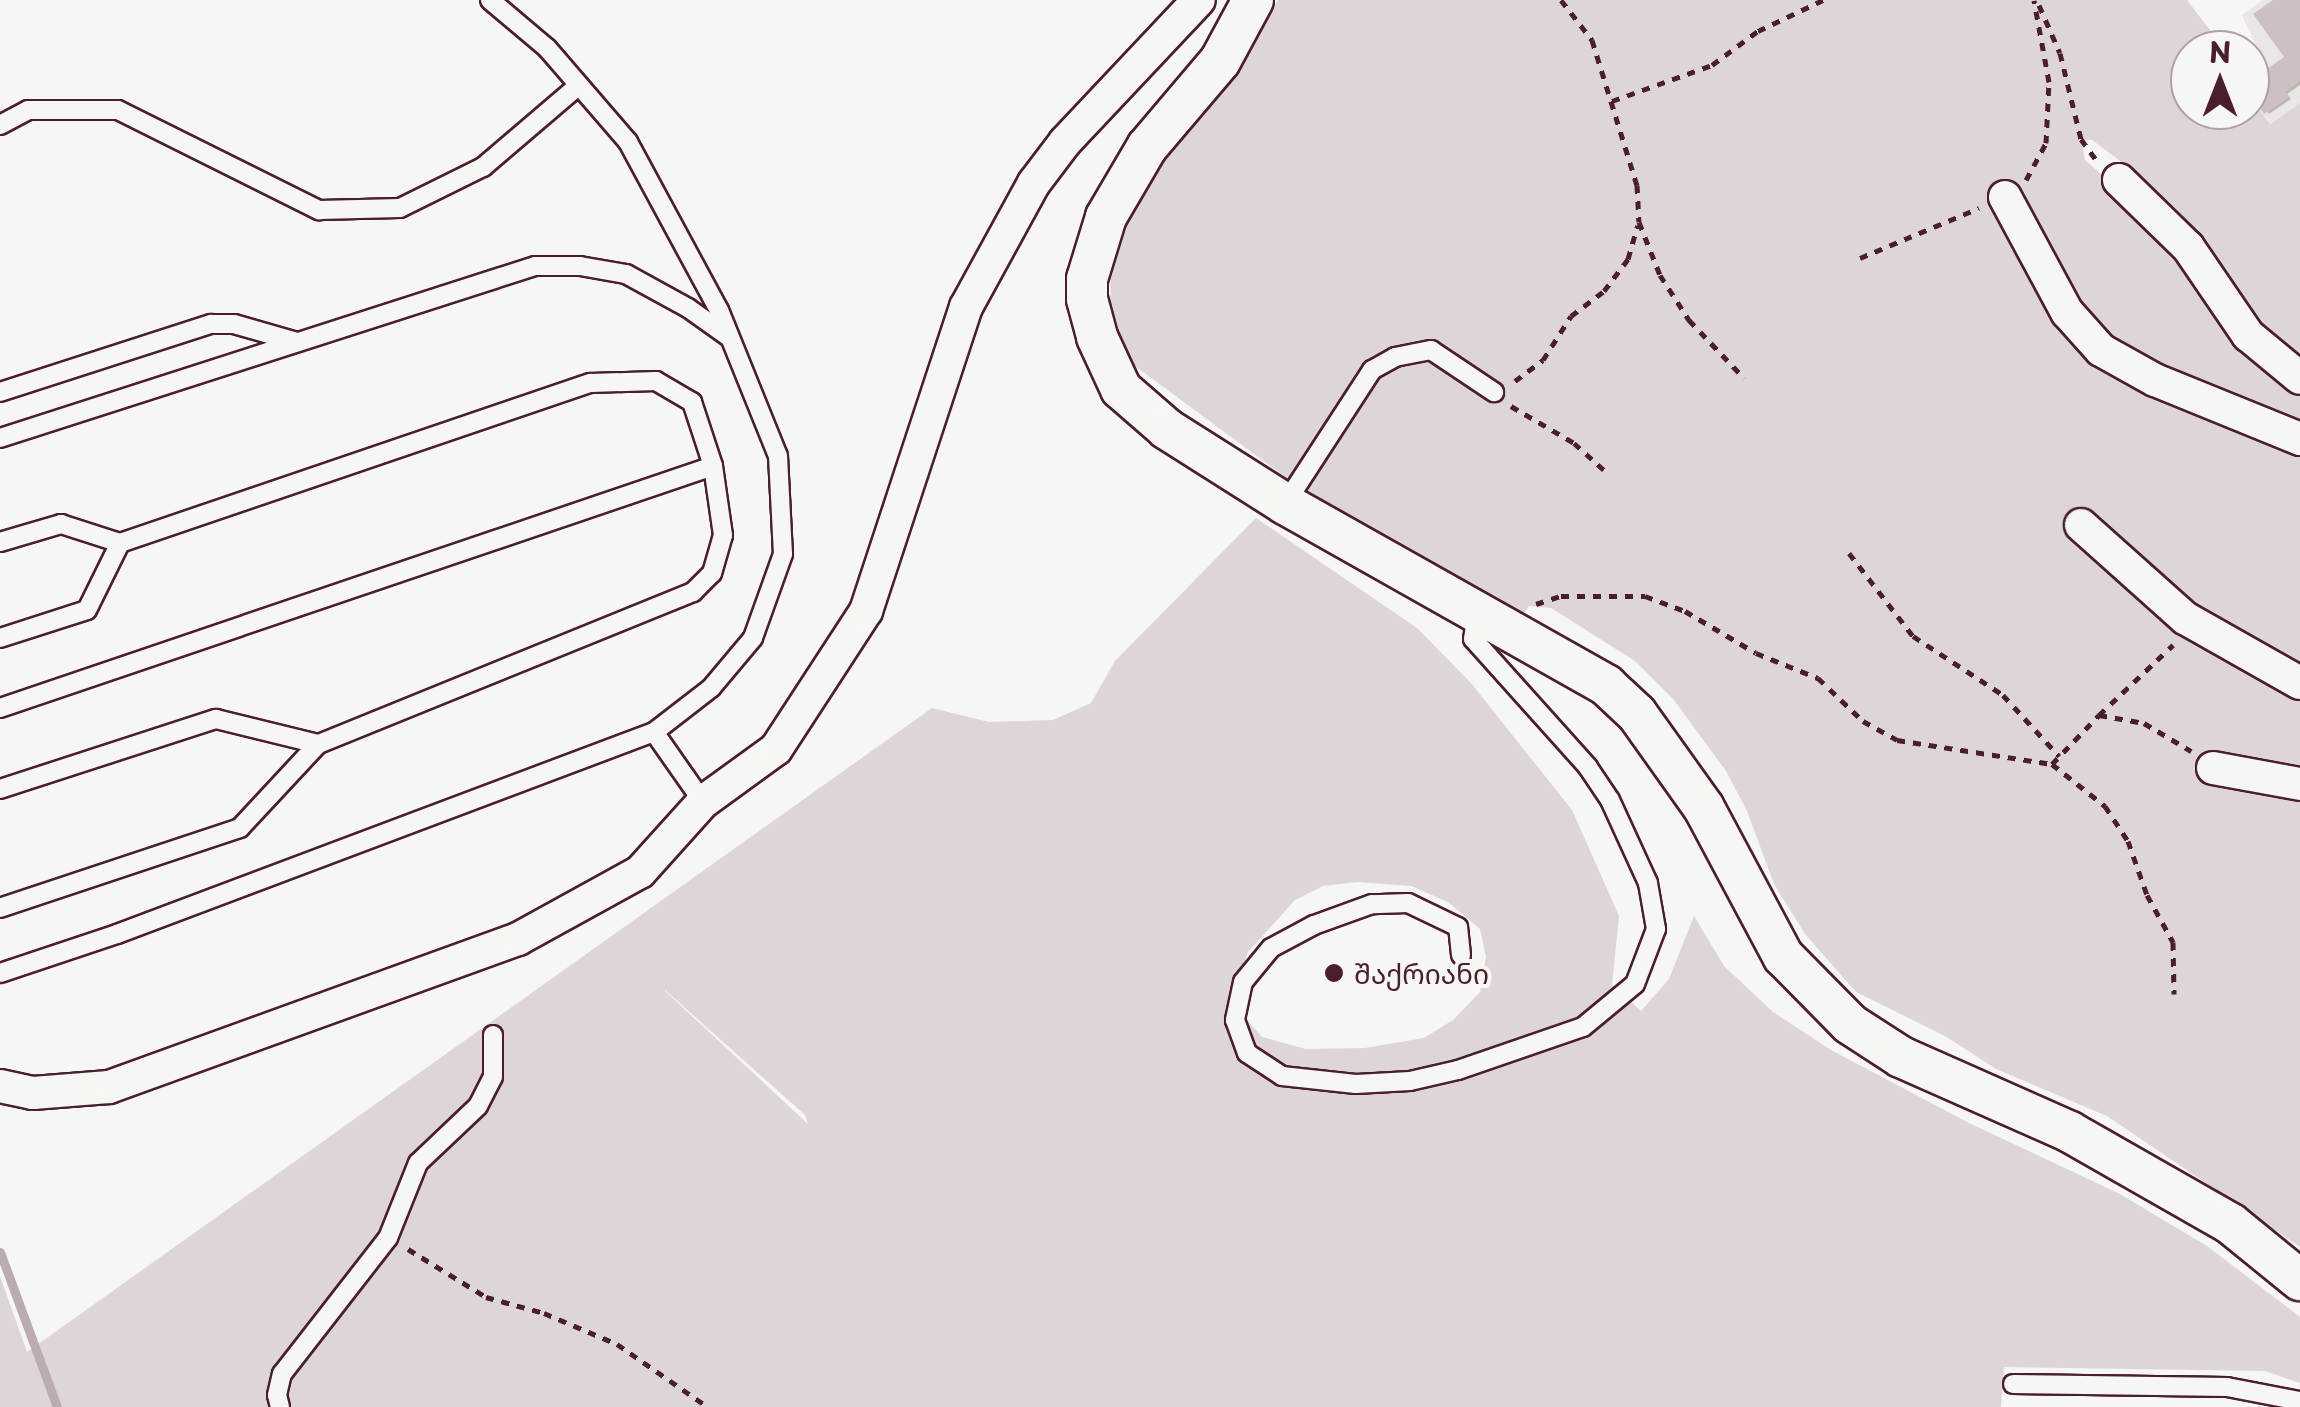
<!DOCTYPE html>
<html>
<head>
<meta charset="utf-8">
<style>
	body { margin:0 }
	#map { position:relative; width:2300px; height:1407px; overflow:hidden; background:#f6f6f2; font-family:"Playpen Sans","Noto Sans Georgian",sans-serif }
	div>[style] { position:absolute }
	.built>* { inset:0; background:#e9e6e3 }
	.green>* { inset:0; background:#ddd6d5 }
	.shadow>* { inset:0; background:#0003 }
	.stream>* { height:9px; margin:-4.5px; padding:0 4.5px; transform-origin:4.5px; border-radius:4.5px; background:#bbadae }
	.building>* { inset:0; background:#ccc1c0 }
	.path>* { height:5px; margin-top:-2.5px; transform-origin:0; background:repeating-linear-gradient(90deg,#4a1f2b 0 8px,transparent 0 16px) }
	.roads { filter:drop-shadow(2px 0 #4a1f2b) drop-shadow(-2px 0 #4a1f2b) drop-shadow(0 2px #4a1f2b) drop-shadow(0 -2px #4a1f2b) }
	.service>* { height:18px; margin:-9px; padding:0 9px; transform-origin:9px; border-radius:9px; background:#f6f6f2 }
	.minor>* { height:32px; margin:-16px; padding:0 16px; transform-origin:16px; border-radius:16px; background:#f6f6f2 }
	.tertiary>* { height:40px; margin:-20px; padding:0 20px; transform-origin:20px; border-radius:20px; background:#f6f6f2 }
	.dots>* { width:28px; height:28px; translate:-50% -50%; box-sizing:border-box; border:5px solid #f6f6f2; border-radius:50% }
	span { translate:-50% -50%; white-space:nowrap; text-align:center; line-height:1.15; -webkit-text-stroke:8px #f6f6f2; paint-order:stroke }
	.poi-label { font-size:28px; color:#4a1f2b }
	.left { translate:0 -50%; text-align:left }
	.north { position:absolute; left:2170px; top:30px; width:100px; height:100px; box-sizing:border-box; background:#f6f6f2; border:2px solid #b1a0a2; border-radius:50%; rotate:0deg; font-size:28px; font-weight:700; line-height:40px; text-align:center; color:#4a1f2b }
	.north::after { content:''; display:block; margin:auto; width:35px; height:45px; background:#4a1f2b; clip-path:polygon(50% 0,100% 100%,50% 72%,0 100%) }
</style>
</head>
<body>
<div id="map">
	<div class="built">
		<div style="clip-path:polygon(2263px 0,2300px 0,2300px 103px,2269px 124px,2250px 99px,2250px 75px,2264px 65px,2242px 15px)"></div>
	</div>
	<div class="green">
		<div style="clip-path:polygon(1278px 0,2187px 0,2225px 50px,2190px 50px,2190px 110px,2250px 110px,2250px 99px,2270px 124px,2300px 103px,2300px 370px,2279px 352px,2191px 233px,2143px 178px,2092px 140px,2081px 140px,2085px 160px,2141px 209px,2300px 392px,2300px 1247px,2107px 1116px,1996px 1069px,1945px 1036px,1856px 992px,1805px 934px,1774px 884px,1747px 811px,1726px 771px,1674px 700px,1635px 661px,1551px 608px,1529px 606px,1521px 618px,1311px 496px,1127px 360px,1111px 329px,1110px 251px,1149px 173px,1226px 78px)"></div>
		<div style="clip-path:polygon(evenodd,1256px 518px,1417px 628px,1471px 683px,1572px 810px,1619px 916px,1612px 985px,1641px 1011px,1669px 979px,1694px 916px,1724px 966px,1773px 1012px,1831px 1050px,1967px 1122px,2120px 1194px,2207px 1246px,2300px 1317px,2300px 1383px,2265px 1371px,2004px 1367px,2001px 1407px,0 1407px,0 1276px,27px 1352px,932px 708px,989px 722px,1053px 720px,1091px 703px,1115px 661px,1256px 518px,1357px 882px,1411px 886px,1448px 902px,1480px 929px,1486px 957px,1480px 992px,1453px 1020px,1424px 1038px,1365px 1048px,1306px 1049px,1262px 1037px,1242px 1014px,1234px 993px,1248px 952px,1295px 900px,1323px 886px,1357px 882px,1256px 518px,665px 990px,805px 1115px,808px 1124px,665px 991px,665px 990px)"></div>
	</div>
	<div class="shadow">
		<div style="clip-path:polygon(2277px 0,2300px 0,2300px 85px,2287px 94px,2291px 99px,2269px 114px,2250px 84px,2288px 58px)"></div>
	</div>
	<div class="stream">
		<div style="left:0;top:1252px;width:165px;rotate:69.8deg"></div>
	</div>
	<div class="building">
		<div style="clip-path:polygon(2273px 0,2300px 0,2300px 81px,2285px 92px,2289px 97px,2264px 114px,2250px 94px,2250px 81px,2284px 57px,2253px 14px)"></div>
	</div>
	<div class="path">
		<div style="left:1561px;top:0;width:51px;rotate:52.2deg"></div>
		<div style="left:1592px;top:40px;width:152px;rotate:72.8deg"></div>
		<div style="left:1637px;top:185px;width:37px;rotate:87deg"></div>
		<div style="left:1639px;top:222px;width:57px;rotate:68.4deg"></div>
		<div style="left:1660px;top:275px;width:54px;rotate:57.2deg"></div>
		<div style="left:1689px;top:320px;width:80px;rotate:46.5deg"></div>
		<div style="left:2039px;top:5px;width:52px;rotate:66.4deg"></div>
		<div style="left:2060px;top:53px;width:89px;rotate:76.3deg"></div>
		<div style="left:2081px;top:139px;width:29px;rotate:54deg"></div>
		<div style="left:1612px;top:101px;width:106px;rotate:-19.8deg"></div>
		<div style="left:1712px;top:65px;width:57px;rotate:-36.5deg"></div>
		<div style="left:1758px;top:31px;width:72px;rotate:-25.5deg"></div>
		<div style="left:2026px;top:180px;width:42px;rotate:-61.6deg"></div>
		<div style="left:2046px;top:143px;width:61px;rotate:-87.2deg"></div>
		<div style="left:2049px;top:82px;width:83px;rotate:-100.4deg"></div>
		<div style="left:1860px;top:258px;width:129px;rotate:-22.8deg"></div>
		<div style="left:1515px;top:381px;width:35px;rotate:-37deg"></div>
		<div style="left:1543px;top:360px;width:52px;rotate:-57.5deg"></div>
		<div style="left:1571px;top:316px;width:41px;rotate:-37.1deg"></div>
		<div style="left:1604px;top:291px;width:40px;rotate:-53deg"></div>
		<div style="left:1628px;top:259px;width:35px;rotate:-74deg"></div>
		<div style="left:1511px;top:406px;width:73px;rotate:30.4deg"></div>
		<div style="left:1574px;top:443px;width:40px;rotate:42deg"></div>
		<div style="left:1849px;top:553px;width:105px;rotate:52.4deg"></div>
		<div style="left:1913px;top:636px;width:108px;rotate:33.2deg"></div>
		<div style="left:2003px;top:695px;width:83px;rotate:47.4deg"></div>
		<div style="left:1536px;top:604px;width:26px;rotate:-18deg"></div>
		<div style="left:1561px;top:596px;width:84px"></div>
		<div style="left:1645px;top:596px;width:43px;rotate:20.6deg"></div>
		<div style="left:1685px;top:611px;width:82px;rotate:30.6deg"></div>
		<div style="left:1756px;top:653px;width:67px;rotate:22deg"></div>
		<div style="left:1818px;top:678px;width:62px;rotate:43.7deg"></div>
		<div style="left:1863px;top:721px;width:39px;rotate:29deg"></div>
		<div style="left:1897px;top:740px;width:157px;rotate:8.8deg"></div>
		<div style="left:2052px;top:764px;width:68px;rotate:-46.2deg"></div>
		<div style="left:2099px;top:715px;width:46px;rotate:10.1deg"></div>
		<div style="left:2144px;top:723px;width:55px;rotate:30.8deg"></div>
		<div style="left:2099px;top:715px;width:102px;rotate:-43.4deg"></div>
		<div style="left:2052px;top:764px;width:68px;rotate:38.4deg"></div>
		<div style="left:2105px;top:806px;width:42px;rotate:56.7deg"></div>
		<div style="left:2128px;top:841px;width:57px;rotate:70.6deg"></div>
		<div style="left:2147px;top:895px;width:54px;rotate:61deg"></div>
		<div style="left:2173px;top:942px;width:52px;rotate:88.9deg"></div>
		<div style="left:408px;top:1249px;width:92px;rotate:31.6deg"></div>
		<div style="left:486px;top:1297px;width:60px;rotate:15.4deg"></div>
		<div style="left:544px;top:1313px;width:79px;rotate:23deg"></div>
		<div style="left:617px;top:1344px;width:111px;rotate:34.7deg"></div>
	</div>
	<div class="roads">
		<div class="service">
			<div style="left:490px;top:0;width:75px;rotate:40.1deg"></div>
			<div style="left:547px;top:48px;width:124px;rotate:49.2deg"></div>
			<div style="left:628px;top:142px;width:191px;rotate:61.6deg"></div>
			<div style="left:719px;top:310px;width:157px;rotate:68deg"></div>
			<div style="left:778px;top:456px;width:98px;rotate:87.1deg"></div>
			<div style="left:783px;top:554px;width:89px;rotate:109.7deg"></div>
			<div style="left:753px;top:638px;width:65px;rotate:130deg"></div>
			<div style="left:711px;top:688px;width:72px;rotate:142.3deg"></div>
			<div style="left:0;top:125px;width:32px;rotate:-28deg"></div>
			<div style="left:28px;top:110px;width:90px"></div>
			<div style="left:118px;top:110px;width:225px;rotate:26.5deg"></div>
			<div style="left:319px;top:210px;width:81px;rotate:-1.4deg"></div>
			<div style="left:400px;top:208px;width:93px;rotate:-26.3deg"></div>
			<div style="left:483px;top:167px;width:126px;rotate:-40.5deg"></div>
			<div style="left:0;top:392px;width:222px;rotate:-17.9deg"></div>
			<div style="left:211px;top:324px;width:23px"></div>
			<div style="left:234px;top:324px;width:66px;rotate:15.9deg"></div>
			<div style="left:0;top:438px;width:562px;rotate:-17.82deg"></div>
			<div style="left:535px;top:266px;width:45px"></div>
			<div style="left:580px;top:266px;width:47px;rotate:9.9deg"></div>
			<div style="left:626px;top:274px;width:71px;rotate:28.7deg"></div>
			<div style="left:688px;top:308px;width:50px;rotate:35.3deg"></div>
			<div style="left:1285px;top:504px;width:160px;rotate:-57deg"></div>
			<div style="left:1372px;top:370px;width:26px;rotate:-29deg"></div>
			<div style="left:1395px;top:357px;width:37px;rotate:-11deg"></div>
			<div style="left:1431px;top:350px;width:76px;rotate:33.7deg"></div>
			<div style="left:0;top:542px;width:64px;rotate:-16.4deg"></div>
			<div style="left:61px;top:524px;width:62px;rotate:17.9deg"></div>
			<div style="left:120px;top:543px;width:497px;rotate:-18.8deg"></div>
			<div style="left:591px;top:383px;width:65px;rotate:-1.8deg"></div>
			<div style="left:656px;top:381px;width:42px;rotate:30.3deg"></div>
			<div style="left:692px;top:402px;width:67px;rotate:71.8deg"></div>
			<div style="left:713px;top:466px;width:70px;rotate:81.8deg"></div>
			<div style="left:723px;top:535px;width:40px;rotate:106deg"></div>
			<div style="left:712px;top:573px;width:27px;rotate:135deg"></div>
			<div style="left:693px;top:592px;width:405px;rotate:157.9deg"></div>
			<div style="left:0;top:638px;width:91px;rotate:-17.8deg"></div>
			<div style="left:87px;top:610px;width:75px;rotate:-63.8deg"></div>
			<div style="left:0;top:708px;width:753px;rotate:-18.75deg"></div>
			<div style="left:0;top:789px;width:227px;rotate:-18deg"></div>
			<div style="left:216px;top:719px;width:105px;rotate:13.8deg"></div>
			<div style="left:318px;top:744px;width:115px;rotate:132.9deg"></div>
			<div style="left:240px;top:828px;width:253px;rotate:161.6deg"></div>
			<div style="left:1461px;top:955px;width:28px;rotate:-96deg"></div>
			<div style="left:1458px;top:927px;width:55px;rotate:-154.4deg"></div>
			<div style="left:1408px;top:903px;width:36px;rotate:178deg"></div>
			<div style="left:1372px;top:904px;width:62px;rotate:160.1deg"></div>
			<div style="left:1314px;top:925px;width:49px;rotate:151.9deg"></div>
			<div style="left:1271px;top:948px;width:44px;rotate:129.5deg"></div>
			<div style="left:1243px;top:982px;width:39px;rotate:102deg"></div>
			<div style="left:1235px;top:1020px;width:35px;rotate:70deg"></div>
			<div style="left:1247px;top:1053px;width:42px;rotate:33.3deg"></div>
			<div style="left:1282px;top:1076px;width:74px;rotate:6.2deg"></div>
			<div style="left:1356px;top:1084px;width:54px;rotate:-3.2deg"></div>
			<div style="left:1410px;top:1081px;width:49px;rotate:-12.9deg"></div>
			<div style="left:1458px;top:1070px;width:132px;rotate:-19deg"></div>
			<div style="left:1583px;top:1027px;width:67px;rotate:-39.6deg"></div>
			<div style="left:1635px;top:984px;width:59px;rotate:-69.1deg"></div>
			<div style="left:1656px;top:929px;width:47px;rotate:-99.9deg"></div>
			<div style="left:1648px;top:883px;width:91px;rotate:-114.6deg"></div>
			<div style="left:1610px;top:800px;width:40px;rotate:-124deg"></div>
			<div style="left:1588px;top:767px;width:172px;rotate:-131.9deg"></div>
			<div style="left:1473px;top:639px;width:26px;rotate:-81deg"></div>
			<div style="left:0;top:973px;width:123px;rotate:-18.4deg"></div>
			<div style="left:117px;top:934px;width:574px;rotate:-20.61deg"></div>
			<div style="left:654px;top:732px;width:85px;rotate:55deg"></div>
			<div style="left:2013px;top:1384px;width:214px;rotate:0.8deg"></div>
			<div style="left:2227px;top:1387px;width:74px;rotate:10.9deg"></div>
			<div style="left:280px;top:1407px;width:12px;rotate:-104deg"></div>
			<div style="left:277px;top:1395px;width:22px;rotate:-77deg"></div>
			<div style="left:282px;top:1374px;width:172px;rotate:-52.1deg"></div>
			<div style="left:388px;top:1238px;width:81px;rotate:-68.2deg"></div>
			<div style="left:418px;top:1163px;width:83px;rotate:-43.5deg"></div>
			<div style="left:478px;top:1106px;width:33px;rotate:-63deg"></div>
			<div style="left:493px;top:1077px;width:42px;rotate:-90deg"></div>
		</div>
		<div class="minor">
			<div style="left:2119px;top:180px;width:96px;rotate:44.2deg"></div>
			<div style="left:2188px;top:247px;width:107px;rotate:55.7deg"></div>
			<div style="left:2248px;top:335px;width:67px;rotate:39.6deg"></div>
			<div style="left:2005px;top:197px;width:131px;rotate:61.7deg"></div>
			<div style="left:2067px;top:312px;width:51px;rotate:48.2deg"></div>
			<div style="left:2101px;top:350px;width:62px;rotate:29.1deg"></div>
			<div style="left:2155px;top:380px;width:157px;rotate:22.1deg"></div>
			<div style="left:2081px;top:525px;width:140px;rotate:41.8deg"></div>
			<div style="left:2185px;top:618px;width:132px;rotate:29.5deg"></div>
			<div style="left:2213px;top:768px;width:88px;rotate:10.4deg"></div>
			<div style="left:0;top:1086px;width:34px;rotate:12deg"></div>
			<div style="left:33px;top:1093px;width:76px;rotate:-4.5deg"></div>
			<div style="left:109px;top:1087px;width:435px;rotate:-19.9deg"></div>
			<div style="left:518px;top:939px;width:139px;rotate:-28.8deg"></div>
			<div style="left:640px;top:872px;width:94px;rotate:-48deg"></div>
			<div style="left:703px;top:802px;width:90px;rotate:-36deg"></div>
			<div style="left:776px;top:749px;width:165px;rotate:-56.9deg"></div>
			<div style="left:866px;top:611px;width:320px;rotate:-71.8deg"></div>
			<div style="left:966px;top:307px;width:141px;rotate:-61.3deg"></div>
			<div style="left:1034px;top:183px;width:51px;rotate:-52.9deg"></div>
			<div style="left:1065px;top:142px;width:195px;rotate:-46.7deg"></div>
		</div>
		<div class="tertiary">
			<div style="left:1253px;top:0;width:69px;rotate:118.4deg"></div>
			<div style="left:1220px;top:61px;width:113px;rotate:130.3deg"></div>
			<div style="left:1147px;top:147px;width:81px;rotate:120.4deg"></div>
			<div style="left:1106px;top:217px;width:65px;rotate:107deg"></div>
			<div style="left:1087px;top:279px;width:20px;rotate:90deg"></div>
			<div style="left:1087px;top:299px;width:39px;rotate:75deg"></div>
			<div style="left:1097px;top:337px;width:57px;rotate:65.2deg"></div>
			<div style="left:1121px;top:389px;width:61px;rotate:41deg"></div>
			<div style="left:1167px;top:429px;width:140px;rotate:32.4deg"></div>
			<div style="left:1285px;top:504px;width:369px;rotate:29.4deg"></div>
			<div style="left:1606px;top:685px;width:42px;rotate:43.1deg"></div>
			<div style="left:1637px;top:714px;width:115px;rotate:54.5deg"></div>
			<div style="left:1704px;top:808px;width:168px;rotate:61.9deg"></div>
			<div style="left:1783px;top:956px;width:95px;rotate:45.4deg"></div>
			<div style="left:1850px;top:1024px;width:61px;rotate:32.9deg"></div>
			<div style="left:1901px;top:1057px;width:185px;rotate:23.9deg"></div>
			<div style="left:2070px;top:1132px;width:185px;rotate:29.7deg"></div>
			<div style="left:2231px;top:1224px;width:89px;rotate:39.1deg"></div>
		</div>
	</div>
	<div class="dots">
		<div style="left:1334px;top:973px;background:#4a1f2b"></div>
	</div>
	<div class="poi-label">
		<span class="left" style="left:1354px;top:973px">შაქრიანი</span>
	</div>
	<div class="north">N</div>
</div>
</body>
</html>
